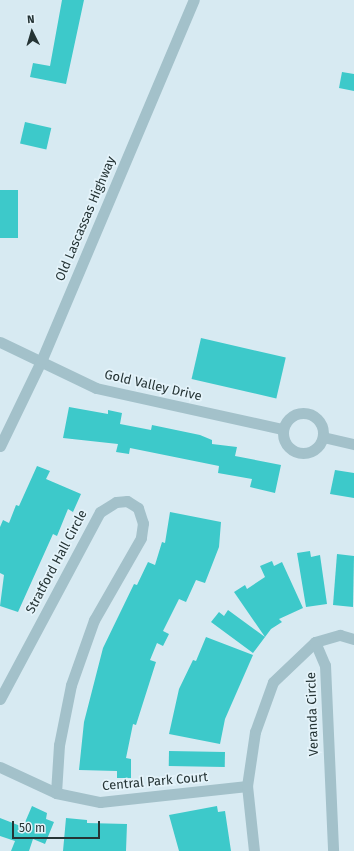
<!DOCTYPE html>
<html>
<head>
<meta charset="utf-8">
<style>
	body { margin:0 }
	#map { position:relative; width:354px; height:851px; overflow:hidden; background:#d7eaf2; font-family:"Fira Sans",sans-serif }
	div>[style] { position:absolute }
	.building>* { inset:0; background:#3dc9ca; transform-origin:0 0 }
	.minor>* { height:11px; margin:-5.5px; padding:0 5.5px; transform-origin:5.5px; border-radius:5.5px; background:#a3c1ca }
	.minor>.ring { margin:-5.5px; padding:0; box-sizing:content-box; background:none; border:11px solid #a3c1ca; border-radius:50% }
	span { translate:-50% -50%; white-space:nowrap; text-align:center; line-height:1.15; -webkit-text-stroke:3.5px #e4f3fa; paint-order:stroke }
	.street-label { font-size:13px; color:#253435 }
	.north { position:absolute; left:12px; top:12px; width:40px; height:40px; -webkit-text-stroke:3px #e4f3fa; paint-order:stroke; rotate:355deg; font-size:11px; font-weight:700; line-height:16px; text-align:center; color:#253435 }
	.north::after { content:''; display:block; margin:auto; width:14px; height:18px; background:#253435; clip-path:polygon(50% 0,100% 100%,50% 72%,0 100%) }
	.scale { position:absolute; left:12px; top:821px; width:88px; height:18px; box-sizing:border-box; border:2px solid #253435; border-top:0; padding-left:5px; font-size:12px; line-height:14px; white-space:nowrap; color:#253435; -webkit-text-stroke:3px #e4f3fa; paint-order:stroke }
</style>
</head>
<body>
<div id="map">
	<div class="building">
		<div style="clip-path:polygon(62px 0,84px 0,66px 84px,30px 77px,33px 63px,50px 66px)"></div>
		<div style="clip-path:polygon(342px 72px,354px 74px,354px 91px,339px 88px)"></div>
		<div style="left:25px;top:122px;width:27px;height:22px;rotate:13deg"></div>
		<div style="left:0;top:190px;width:18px;height:48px"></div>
		<div style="left:201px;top:338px;width:87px;height:42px;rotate:13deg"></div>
		<div style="clip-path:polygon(69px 407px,108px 414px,108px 410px,122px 413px,120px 424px,151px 430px,152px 425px,200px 435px,212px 440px,212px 444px,237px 447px,235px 456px,281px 465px,275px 493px,250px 487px,252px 479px,218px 473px,219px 466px,130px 448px,129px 454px,116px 452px,118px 444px,63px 438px)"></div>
		<div style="clip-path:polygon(37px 466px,50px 471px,46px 479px,81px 494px,73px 512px,68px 509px,57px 536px,53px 534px,18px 612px,0 606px,4px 575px,0 573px,0 527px,3px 520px,9px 523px,16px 505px,19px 506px)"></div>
		<div style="clip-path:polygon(335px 470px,354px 473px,354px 498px,330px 494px)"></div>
		<div style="clip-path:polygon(170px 512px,221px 522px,219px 547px,205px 583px,196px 580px,186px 602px,179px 599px,163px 631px,169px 634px,163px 646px,157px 643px,150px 660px,156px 662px,136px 725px,133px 724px,126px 758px,131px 759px,131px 778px,117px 778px,117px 771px,79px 770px,84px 722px,103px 648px,134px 584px,137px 585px,148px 562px,155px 565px,162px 542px,165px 543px)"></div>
		<div style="clip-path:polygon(310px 551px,311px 557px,320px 555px,327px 604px,306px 607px,297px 553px)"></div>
		<div style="clip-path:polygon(337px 554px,354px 556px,353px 607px,333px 605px)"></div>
		<div style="clip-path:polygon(272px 561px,274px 566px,282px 562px,303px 608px,279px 619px,282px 622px,271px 629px,253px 653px,211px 622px,219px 612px,224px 616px,228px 610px,265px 637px,234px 592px,245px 585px,247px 589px,265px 577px,260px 566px)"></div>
		<div style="clip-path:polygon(206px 637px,253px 655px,225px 719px,220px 744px,169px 734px,179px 689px,193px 660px,196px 661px)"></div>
		<div style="left:169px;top:751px;width:56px;height:15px;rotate:1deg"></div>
		<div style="clip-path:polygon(32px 806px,47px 813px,46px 819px,54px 822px,45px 844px,33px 839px,29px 851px,11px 851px,15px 841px,0 836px,0 818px,23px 827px)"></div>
		<div style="clip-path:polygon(217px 806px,218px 812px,225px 811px,231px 851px,179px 851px,169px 815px)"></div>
		<div style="clip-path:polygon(66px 818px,87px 820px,87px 823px,127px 824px,126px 851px,63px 851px)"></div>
	</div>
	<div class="minor">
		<div style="left:0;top:342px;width:106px;rotate:25.6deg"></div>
		<div style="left:96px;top:388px;width:191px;rotate:12.4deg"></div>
		<div class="ring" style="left:283px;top:413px;width:29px;height:29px"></div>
		<div style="left:323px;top:437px;width:32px;rotate:13deg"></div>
		<div style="left:0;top:446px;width:97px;rotate:-64.2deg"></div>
		<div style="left:42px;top:359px;width:390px;rotate:-67.1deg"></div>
		<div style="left:315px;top:642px;width:26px;rotate:-16deg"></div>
		<div style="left:340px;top:635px;width:15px;rotate:16deg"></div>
		<div style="left:0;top:699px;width:212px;rotate:-61.9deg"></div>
		<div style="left:100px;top:512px;width:19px;rotate:-32deg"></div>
		<div style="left:116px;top:502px;width:11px;rotate:-5deg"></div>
		<div style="left:127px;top:501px;width:13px;rotate:32deg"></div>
		<div style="left:138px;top:508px;width:16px;rotate:72deg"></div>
		<div style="left:143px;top:523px;width:15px;rotate:98deg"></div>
		<div style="left:141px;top:538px;width:95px;rotate:119.8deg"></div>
		<div style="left:94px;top:620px;width:69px;rotate:109.5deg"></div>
		<div style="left:71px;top:685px;width:61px;rotate:101.3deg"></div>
		<div style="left:59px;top:745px;width:48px;rotate:93.6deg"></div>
		<div style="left:0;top:767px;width:62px;rotate:24.9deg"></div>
		<div style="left:56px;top:793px;width:45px;rotate:11.6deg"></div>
		<div style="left:100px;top:802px;width:148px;rotate:-6.2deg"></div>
		<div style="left:254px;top:851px;width:65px;rotate:-96.1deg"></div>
		<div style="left:247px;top:786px;width:55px;rotate:-81.6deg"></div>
		<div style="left:255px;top:732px;width:53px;rotate:-70.2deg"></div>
		<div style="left:273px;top:682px;width:58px;rotate:-43.6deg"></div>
		<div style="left:315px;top:642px;width:25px;rotate:67deg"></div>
		<div style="left:325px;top:665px;width:186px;rotate:87.5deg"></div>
	</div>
	<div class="street-label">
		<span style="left:86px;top:219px;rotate:-67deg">Old Lascassas Highway</span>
		<span style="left:153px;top:386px;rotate:13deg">Gold Valley Drive</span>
		<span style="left:57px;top:562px;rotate:-62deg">Stratford Hall Circle</span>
		<span style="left:313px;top:714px;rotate:-92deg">Veranda Circle</span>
		<span style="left:155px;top:782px;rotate:-5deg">Central Park Court</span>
	</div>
	<div class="north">N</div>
	<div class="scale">50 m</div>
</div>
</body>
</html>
